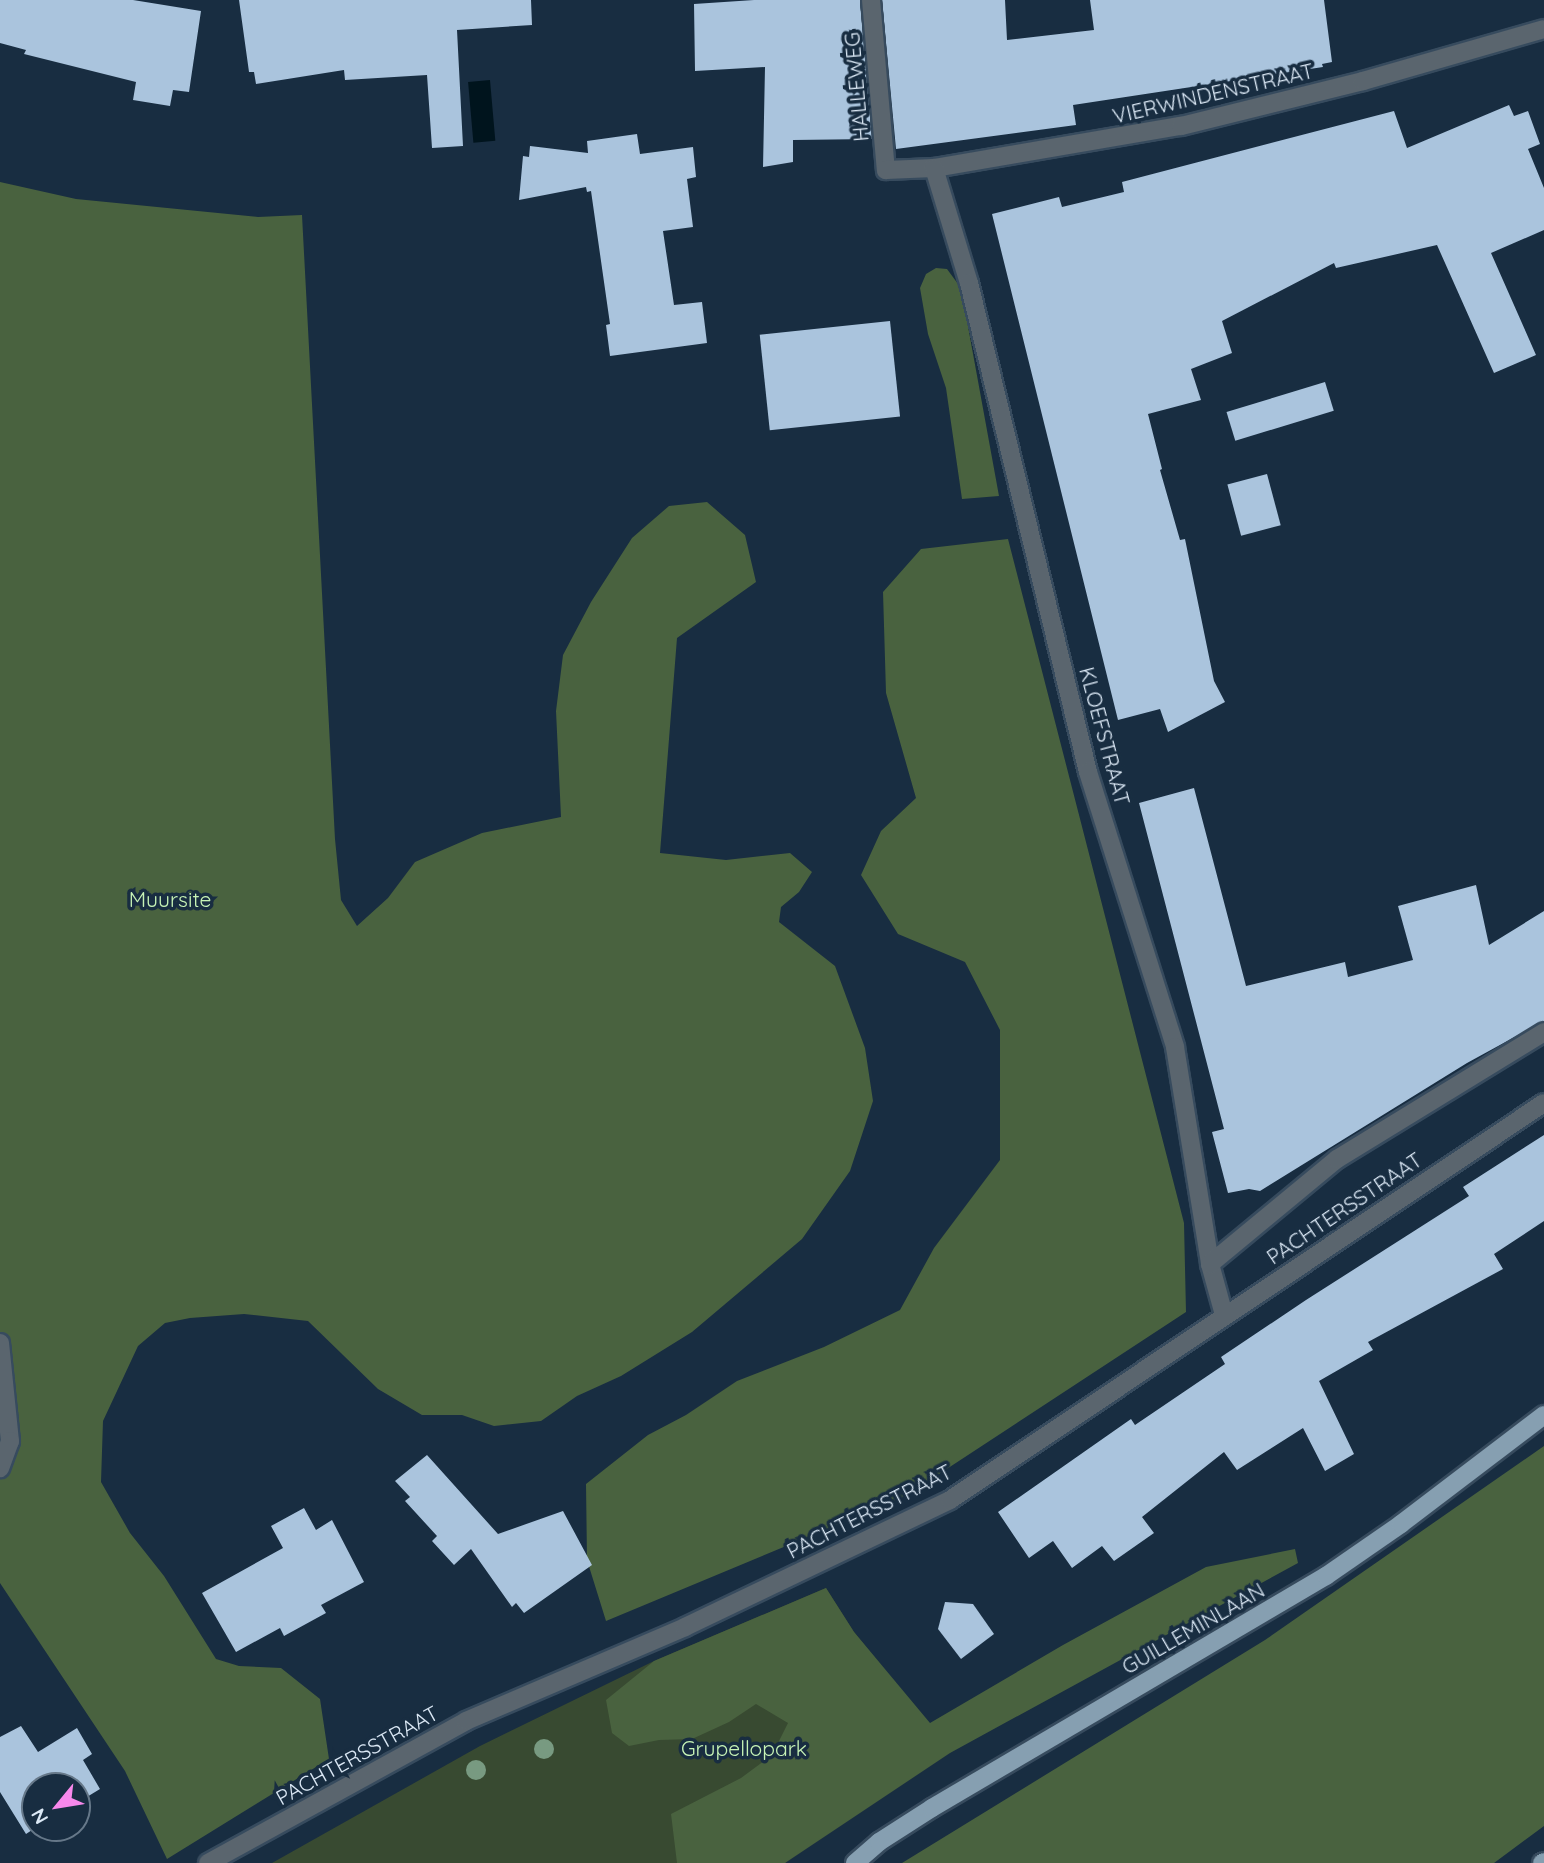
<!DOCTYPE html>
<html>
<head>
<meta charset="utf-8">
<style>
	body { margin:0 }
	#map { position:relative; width:1544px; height:1863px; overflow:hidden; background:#182d41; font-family:Quicksand,sans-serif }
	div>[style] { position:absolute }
	.green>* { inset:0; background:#384a31 }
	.forest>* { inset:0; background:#49623f }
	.water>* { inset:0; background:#00141d; transform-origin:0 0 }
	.building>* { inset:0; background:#aac4dd; transform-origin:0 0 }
	.roads { filter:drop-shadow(2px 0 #374b5e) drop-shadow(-2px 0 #374b5e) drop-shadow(0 2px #374b5e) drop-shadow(0 -2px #374b5e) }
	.minor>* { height:18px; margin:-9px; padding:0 9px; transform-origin:9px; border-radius:9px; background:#5a656e }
	.major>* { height:18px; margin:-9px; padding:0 9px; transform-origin:9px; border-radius:9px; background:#869fb1 }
	.trees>* { width:20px; height:20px; margin:-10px; border-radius:50%; background:#789a81 }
	span { translate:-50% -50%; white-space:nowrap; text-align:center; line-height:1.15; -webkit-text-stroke:7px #182d41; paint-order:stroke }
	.street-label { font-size:21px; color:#dbe8f5 }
	.park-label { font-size:21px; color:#c7f3b6 }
	.north { position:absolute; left:21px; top:1772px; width:70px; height:70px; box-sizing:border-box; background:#182d41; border:2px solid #667889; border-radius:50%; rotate:240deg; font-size:19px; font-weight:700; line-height:28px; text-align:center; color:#dbe8f5 }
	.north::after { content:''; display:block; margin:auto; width:24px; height:32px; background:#f788eb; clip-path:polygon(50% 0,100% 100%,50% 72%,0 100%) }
</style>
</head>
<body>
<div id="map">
	<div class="green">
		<div style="clip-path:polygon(826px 1588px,854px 1632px,929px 1724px,785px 1863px,272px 1863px,480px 1746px,654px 1661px)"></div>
	</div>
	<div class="forest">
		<div style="clip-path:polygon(0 182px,76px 199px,258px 217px,302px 215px,335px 839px,341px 900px,357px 926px,388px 898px,415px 862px,482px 833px,561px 817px,556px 711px,563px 655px,591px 602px,632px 538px,669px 506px,707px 502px,745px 535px,756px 582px,677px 638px,660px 853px,726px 860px,790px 853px,812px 872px,799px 892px,781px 907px,779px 922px,835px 966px,865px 1048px,873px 1101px,850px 1171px,802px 1239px,692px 1332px,621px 1376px,577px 1396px,541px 1421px,494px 1426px,462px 1415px,422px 1415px,378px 1389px,308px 1321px,244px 1314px,190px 1318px,165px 1323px,138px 1346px,103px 1421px,101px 1482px,130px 1533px,164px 1576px,216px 1659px,239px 1666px,281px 1668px,320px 1699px,329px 1759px,167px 1859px,125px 1771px,0 1583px)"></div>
		<div style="clip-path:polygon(936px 268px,947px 269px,961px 288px,999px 496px,962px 499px,946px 388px,928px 334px,920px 288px,926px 274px)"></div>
		<div style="clip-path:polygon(1008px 539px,1184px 1223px,1186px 1312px,904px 1497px,606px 1621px,587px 1560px,586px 1484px,648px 1435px,686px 1415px,737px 1381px,824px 1347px,900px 1310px,934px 1248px,1000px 1160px,1000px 1030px,965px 962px,898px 934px,861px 875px,881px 831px,916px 798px,886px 693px,883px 592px,921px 549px)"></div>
		<div style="clip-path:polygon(1544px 1446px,1544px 1826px,1494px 1863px,902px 1863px,1265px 1640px)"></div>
		<div style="clip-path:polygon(1295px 1549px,1298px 1563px,950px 1753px,785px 1863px,677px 1863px,671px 1814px,741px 1778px,772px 1755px,788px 1723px,756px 1704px,729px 1722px,692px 1739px,659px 1740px,629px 1746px,612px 1733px,606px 1700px,654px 1661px,826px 1588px,854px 1632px,930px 1723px,1063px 1645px,1206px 1567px)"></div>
	</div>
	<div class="water">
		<div style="left:490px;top:80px;width:61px;height:22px;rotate:85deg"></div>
	</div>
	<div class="building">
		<div style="clip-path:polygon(0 0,133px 0,201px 11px,189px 92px,173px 90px,170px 106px,133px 100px,136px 82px,24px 54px,26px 50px,0 43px)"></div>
		<div style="clip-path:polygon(239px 0,531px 0,532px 25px,457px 30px,463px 146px,432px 148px,427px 75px,345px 80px,344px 70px,256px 84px,254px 72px,249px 72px)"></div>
		<div style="clip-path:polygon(754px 0,860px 0,872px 139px,793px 140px,793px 162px,763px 167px,765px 67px,695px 71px,694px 4px)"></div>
		<div style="clip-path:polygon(882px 0,1005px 0,1007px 40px,1094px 30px,1090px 0,1324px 0,1332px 62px,1322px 64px,1323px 67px,1073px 105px,1076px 125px,896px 149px)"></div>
		<div style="clip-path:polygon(1509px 105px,1514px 116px,1528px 111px,1540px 144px,1528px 149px,1544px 188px,1544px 230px,1491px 253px,1536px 355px,1494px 373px,1437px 245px,1336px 268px,1334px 263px,1222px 321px,1232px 353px,1191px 369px,1201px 400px,1148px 414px,1162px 469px,1160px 470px,1180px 540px,1185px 539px,1214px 681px,1225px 702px,1168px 732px,1160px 709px,1118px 720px,992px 214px,1059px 197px,1062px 207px,1124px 192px,1122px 182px,1394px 111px,1407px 148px)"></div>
		<div style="clip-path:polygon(637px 134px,640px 154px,693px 147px,696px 177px,687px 179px,693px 227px,663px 231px,674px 305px,702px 302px,707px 343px,610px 356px,606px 325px,610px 324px,591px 191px,587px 192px,586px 187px,519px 200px,523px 156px,529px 157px,530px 146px,588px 153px,587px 141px)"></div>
		<div style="left:890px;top:321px;width:96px;height:131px;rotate:84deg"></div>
		<div style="left:1325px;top:382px;width:30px;height:103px;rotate:73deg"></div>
		<div style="left:1267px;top:474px;width:53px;height:41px;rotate:75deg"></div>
		<div style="clip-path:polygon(1194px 788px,1246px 986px,1345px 962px,1348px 977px,1413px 960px,1398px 906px,1476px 885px,1489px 945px,1544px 911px,1544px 1021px,1467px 1063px,1260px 1191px,1249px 1189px,1228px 1193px,1212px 1132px,1224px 1129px,1139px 803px)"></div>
		<div style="clip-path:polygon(1544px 1135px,1544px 1221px,1494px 1254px,1503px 1269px,1368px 1342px,1373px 1350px,1319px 1381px,1354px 1454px,1325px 1471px,1303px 1428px,1237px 1470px,1224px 1452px,1142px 1517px,1154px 1533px,1114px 1561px,1102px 1546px,1072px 1568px,1053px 1541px,1029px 1558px,998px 1512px,1131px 1419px,1135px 1425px,1225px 1364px,1221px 1357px,1306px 1300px,1469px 1196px,1463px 1187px)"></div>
		<div style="clip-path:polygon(427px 1455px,498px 1534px,563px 1511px,592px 1565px,524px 1613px,516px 1603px,512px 1607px,471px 1549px,454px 1565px,432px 1541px,437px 1536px,405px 1501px,410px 1497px,395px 1481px)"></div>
		<div style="clip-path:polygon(304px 1508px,316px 1530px,332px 1520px,364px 1582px,321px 1605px,326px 1613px,284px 1636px,280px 1628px,236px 1652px,202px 1593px,283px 1548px,271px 1526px)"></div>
		<div style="clip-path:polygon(945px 1602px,973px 1604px,994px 1634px,961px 1659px,938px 1629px)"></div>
		<div style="clip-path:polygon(21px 1726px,38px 1752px,77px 1728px,92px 1754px,83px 1760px,100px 1789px,77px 1803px,77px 1786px,35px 1786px,35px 1828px,26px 1834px,0 1792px,0 1737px)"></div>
	</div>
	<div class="roads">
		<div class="minor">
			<div style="left:871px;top:0;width:171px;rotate:85deg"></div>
			<div style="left:886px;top:170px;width:48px;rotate:-2.4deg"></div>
			<div style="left:934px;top:168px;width:251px;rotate:-9.7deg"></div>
			<div style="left:1181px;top:126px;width:187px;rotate:-13.9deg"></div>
			<div style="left:1363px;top:81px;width:188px;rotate:-16deg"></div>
			<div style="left:934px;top:168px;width:120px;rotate:73.1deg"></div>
			<div style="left:969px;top:283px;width:503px;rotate:76.32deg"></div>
			<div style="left:1088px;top:772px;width:288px;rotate:72.4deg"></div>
			<div style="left:1175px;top:1047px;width:220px;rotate:80.8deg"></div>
			<div style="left:1210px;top:1264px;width:53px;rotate:74.6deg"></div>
			<div style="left:1210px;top:1264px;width:165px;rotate:-39.6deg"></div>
			<div style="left:1337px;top:1159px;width:243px;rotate:-31.5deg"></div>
			<div style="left:0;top:1343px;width:99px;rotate:84.2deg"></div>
			<div style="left:10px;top:1441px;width:29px;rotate:110deg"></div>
			<div style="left:208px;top:1863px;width:294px;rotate:-28.8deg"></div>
			<div style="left:466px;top:1721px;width:238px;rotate:-23.2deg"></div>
			<div style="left:685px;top:1627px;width:294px;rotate:-25.6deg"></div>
			<div style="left:950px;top:1500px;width:714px;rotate:-33.76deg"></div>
		</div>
		<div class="major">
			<div style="left:855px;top:1863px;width:32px;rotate:-41deg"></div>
			<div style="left:879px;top:1842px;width:63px;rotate:-32.7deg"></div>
			<div style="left:932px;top:1808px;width:457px;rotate:-30.5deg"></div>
			<div style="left:1326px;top:1576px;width:91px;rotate:-34.7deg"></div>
			<div style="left:1401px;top:1524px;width:180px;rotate:-37.3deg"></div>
			<div style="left:1542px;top:1863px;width:2px;rotate:-27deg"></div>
		</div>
	</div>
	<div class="trees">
		<div style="left:544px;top:1749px"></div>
		<div style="left:476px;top:1770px"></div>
	</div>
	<div class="street-label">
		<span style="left:856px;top:87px;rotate:-95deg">HALLEWEG</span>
		<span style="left:1213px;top:93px;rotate:-13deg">VIERWINDENSTRAAT</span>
		<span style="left:1105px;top:736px;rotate:75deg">KLOEFSTRAAT</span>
		<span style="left:1344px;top:1208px;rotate:-34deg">PACHTERSSTRAAT</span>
		<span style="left:869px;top:1511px;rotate:-27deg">PACHTERSSTRAAT</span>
		<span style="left:1193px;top:1628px;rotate:-30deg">GUILLEMINLAAN</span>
		<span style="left:357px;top:1755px;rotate:-29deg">PACHTERSSTRAAT</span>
	</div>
	<div class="park-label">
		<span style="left:170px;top:899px">Muursite</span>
		<span style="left:744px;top:1748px">Grupellopark</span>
	</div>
	<div class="north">N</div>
</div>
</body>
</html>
